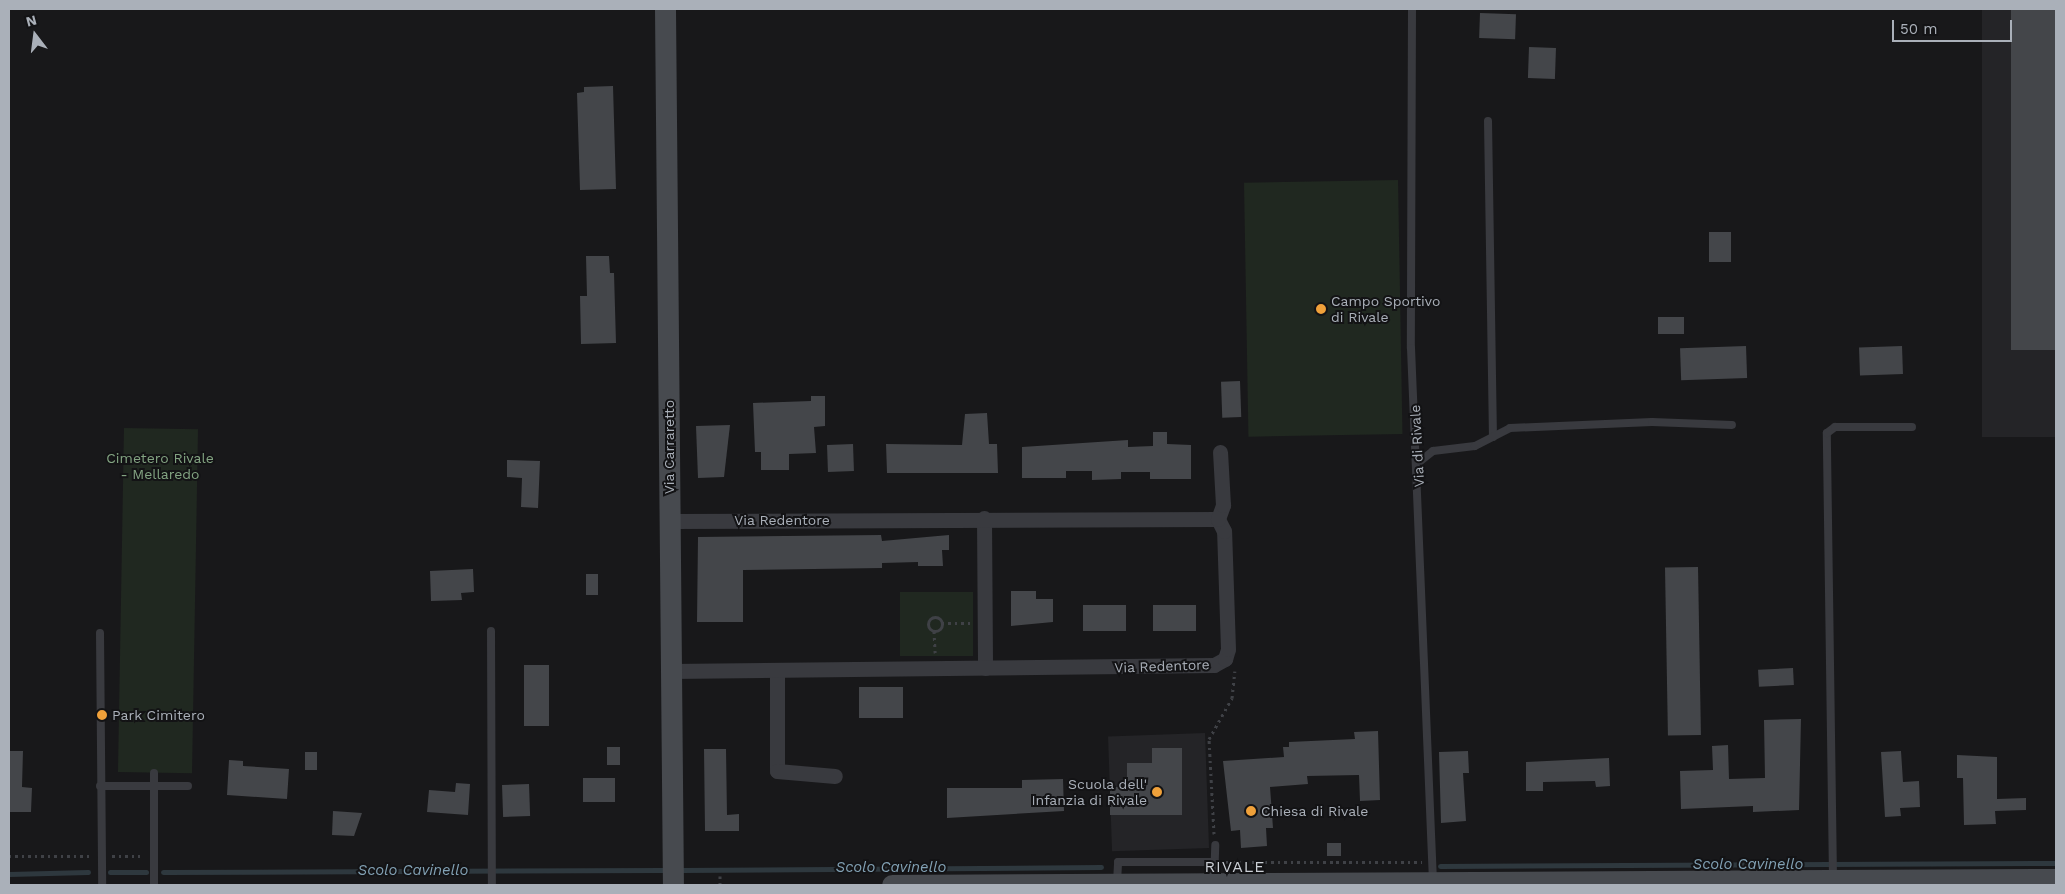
<!DOCTYPE html>
<html>
<head>
<meta charset="utf-8">
<style>
	body { margin:0 }
	#map { position:relative; width:2065px; height:894px; overflow:hidden; background:#18181a; font-family:"Work Sans",sans-serif }
	div>[style] { position:absolute }
	.built>* { inset:0; background:#242427; transform-origin:0 0 }
	.green>* { inset:0; background:#202820; transform-origin:0 0 }
	.stream>* { height:5px; margin:-2.5px; padding:0 2.5px; transform-origin:2.5px; border-radius:2.5px; background:#2e383e }
	.building>* { inset:0; background:#44464a; transform-origin:0 0 }
	.path>* { height:3px; margin-top:-1.5px; transform-origin:0; background:repeating-linear-gradient(90deg,#3f4146 0 2.5px,transparent 0 6.5px) }
	.path>.ring { margin:-1.5px; padding:0; box-sizing:content-box; background:none; border:3px solid #3f4146; border-radius:50% }
	.lane>* { height:8px; margin:-4px; padding:0 4px; transform-origin:4px; border-radius:4px; background:#393a3f }
	.street>* { height:15px; margin:-7.5px; padding:0 7.5px; transform-origin:7.5px; border-radius:7.5px; background:#393a3f }
	.secondary>* { height:21px; margin:-10.5px; padding:0 10.5px; transform-origin:10.5px; border-radius:10.5px; background:#474a4f }
	.dots>* { width:14px; height:14px; translate:-50% -50%; box-sizing:border-box; border:2px solid #131315; border-radius:50% }
	span { translate:-50% -50%; white-space:nowrap; text-align:center; line-height:1.15; -webkit-text-stroke:4px #131315; paint-order:stroke }
	.poi-label { font-size:14px; color:#aab0b9 }
	.left { translate:0 -50%; text-align:left }
	.right { translate:-100% -50%; text-align:right }
	.street-label { font-size:14px; color:#aab0b9 }
	.park-label { font-size:14px; color:#83a482 }
	.water-label { font-size:15px; color:#82a1b4; font-style:italic }
	.quarter-label { font-size:16px; color:#cbcfd5; letter-spacing:1px }
	.frame { position:absolute; inset:0; border:10px solid #aab0b9; pointer-events:none }
	.north { position:absolute; left:10px; top:10px; width:50px; height:50px; -webkit-text-stroke:4px #131315; paint-order:stroke; rotate:345deg; font-size:14px; font-weight:700; line-height:20px; text-align:center; color:#aab0b9 }
	.north::after { content:''; display:block; margin:auto; width:18px; height:22px; background:#aab0b9; clip-path:polygon(50% 0,100% 100%,50% 72%,0 100%) }
	.scale { position:absolute; left:1892px; top:20px; width:120px; height:22px; box-sizing:border-box; border:2px solid #aab0b9; border-top:0; padding-left:6px; font-size:15px; line-height:18px; white-space:nowrap; color:#aab0b9; -webkit-text-stroke:4px #131315; paint-order:stroke }
</style>
</head>
<body>
<div id="map">
	<div class="built">
		<div style="left:1982px;top:9px;width:74px;height:428px"></div>
		<div style="left:1205px;top:733px;width:115px;height:97px;rotate:88deg"></div>
	</div>
	<div class="green">
		<div style="left:1398px;top:180px;width:254px;height:154px;rotate:89deg"></div>
		<div style="left:124px;top:428px;width:74px;height:344px;rotate:1deg"></div>
		<div style="left:900px;top:592px;width:73px;height:64px"></div>
	</div>
	<div class="stream">
		<div style="left:1440px;top:866px;width:616px;rotate:-0.28deg"></div>
		<div style="left:681px;top:870px;width:420px;rotate:-0.4deg"></div>
		<div style="left:110px;top:872px;width:36px"></div>
		<div style="left:163px;top:872px;width:500px;rotate:-0.23deg"></div>
		<div style="left:9px;top:874px;width:79px;rotate:-1.5deg"></div>
	</div>
	<div class="building">
		<div style="left:2011px;top:9px;width:45px;height:341px"></div>
		<div style="left:1480px;top:13px;width:36px;height:25px;rotate:2deg"></div>
		<div style="left:1529px;top:47px;width:27px;height:31px;rotate:2deg"></div>
		<div style="clip-path:polygon(613px 86px,616px 189px,580px 190px,577px 93px,584px 92px,584px 87px)"></div>
		<div style="left:1709px;top:232px;width:22px;height:30px"></div>
		<div style="clip-path:polygon(586px 256px,609px 256px,610px 273px,614px 273px,616px 343px,581px 344px,580px 296px,587px 296px)"></div>
		<div style="left:1658px;top:317px;width:26px;height:17px"></div>
		<div style="left:1746px;top:346px;width:32px;height:66px;rotate:88deg"></div>
		<div style="left:1902px;top:346px;width:28px;height:43px;rotate:88deg"></div>
		<div style="left:1240px;top:381px;width:36px;height:19px;rotate:88deg"></div>
		<div style="clip-path:polygon(811px 396px,825px 396px,825px 426px,814px 427px,816px 453px,789px 454px,789px 470px,761px 470px,761px 452px,755px 452px,753px 403px,811px 401px)"></div>
		<div style="clip-path:polygon(987px 413px,989px 444px,997px 444px,998px 473px,887px 473px,886px 444px,962px 445px,965px 414px)"></div>
		<div style="clip-path:polygon(730px 425px,724px 477px,698px 478px,696px 426px)"></div>
		<div style="clip-path:polygon(1153px 432px,1167px 432px,1167px 444px,1191px 445px,1191px 479px,1150px 479px,1150px 472px,1121px 472px,1121px 479px,1092px 480px,1092px 471px,1066px 471px,1066px 478px,1022px 478px,1022px 447px,1128px 440px,1128px 447px,1153px 446px)"></div>
		<div style="left:853px;top:444px;width:27px;height:26px;rotate:88deg"></div>
		<div style="clip-path:polygon(507px 460px,540px 461px,538px 508px,521px 507px,522px 478px,507px 477px)"></div>
		<div style="clip-path:polygon(881px 535px,882px 541px,949px 535px,949px 550px,942px 550px,943px 566px,918px 566px,918px 562px,882px 563px,882px 568px,743px 570px,743px 622px,697px 622px,698px 537px)"></div>
		<div style="left:1698px;top:567px;width:168px;height:33px;rotate:89deg"></div>
		<div style="clip-path:polygon(473px 569px,474px 592px,461px 593px,462px 600px,431px 601px,430px 571px)"></div>
		<div style="left:586px;top:574px;width:12px;height:21px"></div>
		<div style="clip-path:polygon(1011px 591px,1036px 591px,1036px 599px,1053px 599px,1053px 622px,1011px 626px)"></div>
		<div style="left:1083px;top:605px;width:43px;height:26px"></div>
		<div style="left:1153px;top:605px;width:43px;height:26px"></div>
		<div style="left:524px;top:665px;width:25px;height:61px"></div>
		<div style="left:1793px;top:668px;width:17px;height:35px;rotate:87deg"></div>
		<div style="left:859px;top:687px;width:44px;height:31px"></div>
		<div style="clip-path:polygon(1801px 719px,1799px 810px,1753px 812px,1753px 806px,1681px 809px,1680px 771px,1713px 770px,1712px 746px,1728px 745px,1729px 779px,1765px 778px,1764px 720px)"></div>
		<div style="clip-path:polygon(1378px 731px,1380px 800px,1360px 801px,1359px 775px,1307px 776px,1308px 784px,1270px 787px,1273px 828px,1266px 828px,1267px 846px,1241px 848px,1240px 830px,1231px 831px,1223px 761px,1284px 757px,1283px 747px,1289px 747px,1289px 742px,1355px 739px,1354px 732px)"></div>
		<div style="left:607px;top:747px;width:13px;height:18px"></div>
		<div style="clip-path:polygon(1152px 748px,1182px 748px,1182px 815px,1110px 815px,1110px 787px,1127px 787px,1127px 763px,1152px 763px)"></div>
		<div style="clip-path:polygon(704px 749px,726px 749px,727px 815px,739px 814px,739px 831px,705px 831px)"></div>
		<div style="clip-path:polygon(10px 751px,23px 751px,22px 787px,32px 788px,31px 812px,9px 812px)"></div>
		<div style="clip-path:polygon(1468px 751px,1469px 773px,1463px 773px,1466px 821px,1441px 823px,1439px 752px)"></div>
		<div style="clip-path:polygon(1901px 751px,1903px 782px,1919px 781px,1920px 807px,1900px 808px,1901px 816px,1885px 817px,1881px 752px)"></div>
		<div style="left:305px;top:752px;width:12px;height:18px"></div>
		<div style="clip-path:polygon(1957px 755px,1997px 757px,1997px 799px,2026px 798px,2026px 810px,1995px 811px,1996px 824px,1964px 825px,1963px 778px,1957px 778px)"></div>
		<div style="clip-path:polygon(1609px 758px,1610px 786px,1596px 787px,1595px 781px,1543px 782px,1543px 791px,1526px 791px,1526px 762px)"></div>
		<div style="clip-path:polygon(229px 760px,243px 761px,243px 766px,289px 769px,287px 799px,227px 795px)"></div>
		<div style="left:583px;top:778px;width:32px;height:24px"></div>
		<div style="clip-path:polygon(1063px 779px,1064px 811px,947px 818px,947px 788px,1022px 788px,1022px 780px)"></div>
		<div style="clip-path:polygon(456px 783px,470px 784px,468px 815px,427px 812px,429px 790px,455px 792px)"></div>
		<div style="left:529px;top:784px;width:32px;height:27px;rotate:88deg"></div>
		<div style="clip-path:polygon(333px 811px,362px 813px,354px 836px,332px 835px)"></div>
		<div style="left:1327px;top:843px;width:14px;height:13px"></div>
	</div>
	<div class="path">
		<div class="ring" style="left:928px;top:617px;width:11px;height:11px"></div>
		<div style="left:942px;top:623px;width:28px"></div>
		<div style="left:934px;top:631px;width:22px;rotate:87deg"></div>
		<div style="left:1214px;top:834px;width:95px;rotate:-93deg"></div>
		<div style="left:1209px;top:739px;width:47px;rotate:-60.7deg"></div>
		<div style="left:1232px;top:698px;width:27px;rotate:-84deg"></div>
		<div style="left:9px;top:856px;width:82px"></div>
		<div style="left:112px;top:856px;width:31px"></div>
		<div style="left:1226px;top:862px;width:196px"></div>
		<div style="left:720px;top:885px;width:9px;rotate:-90deg"></div>
	</div>
	<div class="lane">
		<div style="left:1412px;top:9px;width:339px;rotate:90.2deg"></div>
		<div style="left:1411px;top:348px;width:533px;rotate:87.64deg"></div>
		<div style="left:1488px;top:121px;width:316px;rotate:89.1deg"></div>
		<div style="left:1419px;top:462px;width:18px;rotate:-38deg"></div>
		<div style="left:1433px;top:451px;width:42px;rotate:-6.8deg"></div>
		<div style="left:1475px;top:446px;width:39px;rotate:-27deg"></div>
		<div style="left:1510px;top:428px;width:142px;rotate:-2.4deg"></div>
		<div style="left:1652px;top:422px;width:80px;rotate:2.1deg"></div>
		<div style="left:491px;top:631px;width:254px;rotate:89.8deg"></div>
		<div style="left:100px;top:633px;width:252px;rotate:89.5deg"></div>
		<div style="left:154px;top:773px;width:112px;rotate:90deg"></div>
		<div style="left:100px;top:786px;width:88px"></div>
		<div style="left:1833px;top:878px;width:445px;rotate:-90.8deg"></div>
		<div style="left:1827px;top:433px;width:10px;rotate:-37deg"></div>
		<div style="left:1835px;top:427px;width:77px"></div>
		<div style="left:1214px;top:882px;width:37px;rotate:-88deg"></div>
		<div style="left:1117px;top:883px;width:21px;rotate:-87deg"></div>
		<div style="left:1118px;top:862px;width:97px"></div>
	</div>
	<div class="street">
		<div style="left:984px;top:518px;width:150px;rotate:89.6deg"></div>
		<div style="left:670px;top:521px;width:548px;rotate:-0.21deg"></div>
		<div style="left:777px;top:670px;width:101px;rotate:90deg"></div>
		<div style="left:777px;top:771px;width:58px;rotate:4.9deg"></div>
		<div style="left:671px;top:671px;width:543px;rotate:-0.63deg"></div>
		<div style="left:1214px;top:665px;width:13px;rotate:-29deg"></div>
		<div style="left:1225px;top:659px;width:10px;rotate:-73deg"></div>
		<div style="left:1228px;top:649px;width:118px;rotate:-91.9deg"></div>
		<div style="left:1224px;top:531px;width:13px;rotate:-117deg"></div>
		<div style="left:1218px;top:519px;width:15px;rotate:-70deg"></div>
		<div style="left:1223px;top:505px;width:53px;rotate:-93.2deg"></div>
	</div>
	<div class="secondary">
		<div style="left:665px;top:9px;width:876px;rotate:89.48deg"></div>
		<div style="left:892px;top:885px;width:1164px;rotate:-0.3deg"></div>
	</div>
	<div class="dots">
		<div style="left:1321px;top:309px;background:#f0a13a"></div>
		<div style="left:102px;top:715px;background:#f0a13a"></div>
		<div style="left:1157px;top:792px;background:#f0a13a"></div>
		<div style="left:1251px;top:811px;background:#f0a13a"></div>
	</div>
	<div class="poi-label">
		<span class="left" style="left:1331px;top:309px">Campo Sportivo<br>di Rivale</span>
		<span class="left" style="left:112px;top:715px">Park Cimitero</span>
		<span class="right" style="left:1147px;top:792px">Scuola dell'<br>Infanzia di Rivale</span>
		<span class="left" style="left:1261px;top:811px">Chiesa di Rivale</span>
	</div>
	<div class="street-label">
		<span style="left:1417px;top:446px;rotate:-93deg">Via di Rivale</span>
		<span style="left:669px;top:447px;rotate:-90deg">Via Carraretto</span>
		<span style="left:782px;top:520px">Via Redentore</span>
		<span style="left:1162px;top:666px;rotate:-2deg">Via Redentore</span>
	</div>
	<div class="park-label">
		<span style="left:160px;top:466px">Cimetero Rivale<br>- Mellaredo</span>
	</div>
	<div class="water-label">
		<span style="left:1748px;top:865px">Scolo Cavinello</span>
		<span style="left:891px;top:868px">Scolo Cavinello</span>
		<span style="left:413px;top:871px">Scolo Cavinello</span>
	</div>
	<div class="quarter-label">
		<span style="left:1235px;top:867px">RIVALE</span>
	</div>
	<div class="frame"></div>
	<div class="north">N</div>
	<div class="scale">50 m</div>
</div>
</body>
</html>
